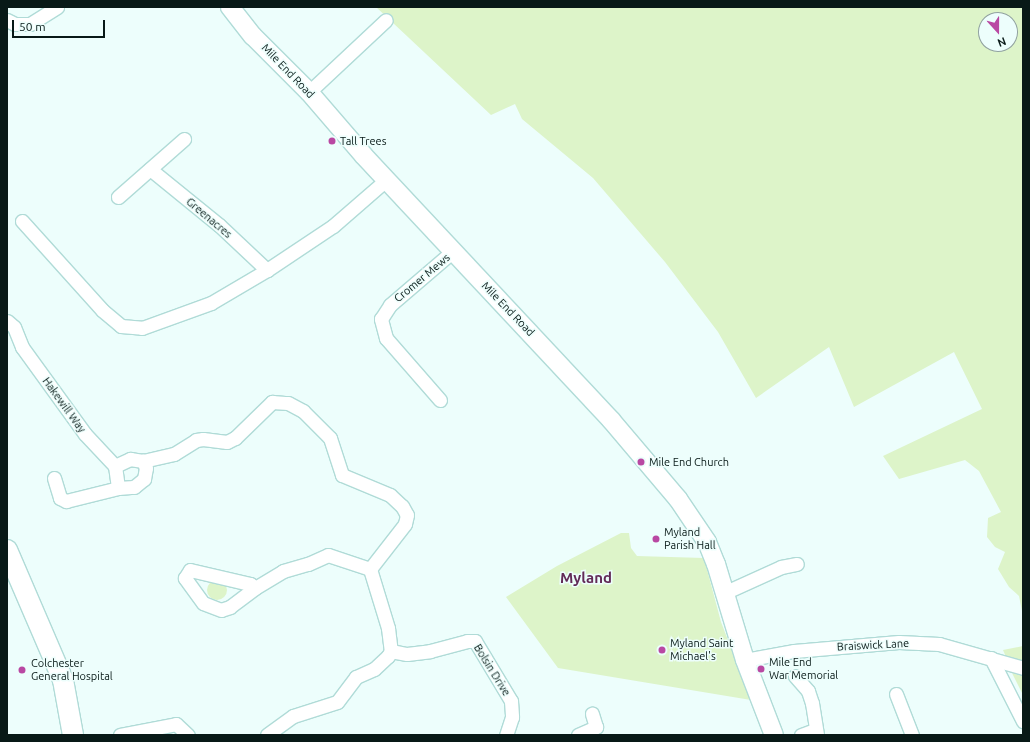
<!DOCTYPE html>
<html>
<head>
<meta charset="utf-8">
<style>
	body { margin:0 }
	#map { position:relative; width:1030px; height:742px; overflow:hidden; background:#edfefc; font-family:Ubuntu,sans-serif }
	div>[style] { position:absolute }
	.green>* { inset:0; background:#ddf4c9 }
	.round { border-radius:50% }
	.roads { filter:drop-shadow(1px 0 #b0dbd7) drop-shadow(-1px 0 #b0dbd7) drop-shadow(0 1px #b0dbd7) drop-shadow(0 -1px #b0dbd7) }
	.street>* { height:13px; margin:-6.5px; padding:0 6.5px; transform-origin:6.5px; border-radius:6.5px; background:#fff }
	.secondary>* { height:18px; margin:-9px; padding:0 9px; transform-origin:9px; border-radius:9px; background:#fff }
	.primary>* { height:20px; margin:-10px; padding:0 10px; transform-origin:10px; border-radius:10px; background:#fff }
	.dots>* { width:11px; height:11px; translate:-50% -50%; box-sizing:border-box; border:2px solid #edfefc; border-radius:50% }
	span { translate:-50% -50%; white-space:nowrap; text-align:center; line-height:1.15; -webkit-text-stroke:3px #edfefc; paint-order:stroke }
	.street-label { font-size:11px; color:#081917 }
	.poi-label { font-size:11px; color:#081917 }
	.left { translate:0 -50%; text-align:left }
	.district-label { font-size:15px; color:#622a56; font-weight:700 }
	.frame { position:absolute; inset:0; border:8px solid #081917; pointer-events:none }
	.north { position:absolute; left:978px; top:12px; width:40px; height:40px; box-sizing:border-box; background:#edfefc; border:1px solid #91a2a0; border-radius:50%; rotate:159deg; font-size:11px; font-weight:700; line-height:16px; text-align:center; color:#081917 }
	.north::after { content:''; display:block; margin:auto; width:14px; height:18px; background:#b948a3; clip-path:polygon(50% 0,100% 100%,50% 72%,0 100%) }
	.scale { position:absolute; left:12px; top:20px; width:93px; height:18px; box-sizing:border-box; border:2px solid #081917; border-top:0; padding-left:5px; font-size:12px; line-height:14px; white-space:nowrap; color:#081917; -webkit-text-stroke:3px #edfefc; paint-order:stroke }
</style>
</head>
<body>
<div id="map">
	<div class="green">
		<div style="clip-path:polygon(evenodd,376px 7px,1023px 7px,1023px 616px,1019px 596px,1009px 587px,998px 569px,1005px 552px,995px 547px,987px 537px,988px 518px,1001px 512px,979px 471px,965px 460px,899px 479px,883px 456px,982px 409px,954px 352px,854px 407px,829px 347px,756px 398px,718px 332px,665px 262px,593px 178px,522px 119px,515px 104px,491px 115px,376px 7px,986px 20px,1010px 20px,1010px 44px,986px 44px,986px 20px)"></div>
		<div style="clip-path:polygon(621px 533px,629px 533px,631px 548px,637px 556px,704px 558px,721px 622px,751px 700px,558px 668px,506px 597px,557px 566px)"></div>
		<div class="round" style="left:207px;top:580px;width:20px;height:20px"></div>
		<div style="clip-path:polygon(1023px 646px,1023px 662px,1006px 657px,1003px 650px)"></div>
		<div style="clip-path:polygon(1012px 673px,1023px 676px,1023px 695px)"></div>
	</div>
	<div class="roads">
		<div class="street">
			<div style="left:7px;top:20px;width:9px;rotate:27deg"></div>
			<div style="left:15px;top:24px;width:15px"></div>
			<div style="left:30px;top:24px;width:32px;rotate:-32deg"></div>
			<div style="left:309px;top:92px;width:105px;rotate:-43.1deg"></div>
			<div style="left:150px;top:169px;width:89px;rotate:39.1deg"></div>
			<div style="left:219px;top:225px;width:66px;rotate:43.2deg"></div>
			<div style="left:118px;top:197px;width:88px;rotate:-41.3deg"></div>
			<div style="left:22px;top:221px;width:120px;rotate:48deg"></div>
			<div style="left:102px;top:310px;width:25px;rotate:40deg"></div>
			<div style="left:121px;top:326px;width:21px;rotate:5deg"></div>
			<div style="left:142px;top:328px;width:73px;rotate:-19.9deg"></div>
			<div style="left:211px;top:303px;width:65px;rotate:-30.5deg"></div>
			<div style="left:267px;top:270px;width:79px;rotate:-33.7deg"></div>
			<div style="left:333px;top:226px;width:70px;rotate:-41deg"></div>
			<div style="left:7px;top:321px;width:9px;rotate:41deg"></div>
			<div style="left:14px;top:327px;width:22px;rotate:68deg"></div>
			<div style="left:22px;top:347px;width:107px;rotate:54.1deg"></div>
			<div style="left:85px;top:434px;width:44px;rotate:46.8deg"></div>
			<div style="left:115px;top:466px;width:22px;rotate:82deg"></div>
			<div style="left:440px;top:400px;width:82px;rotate:-131.1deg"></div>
			<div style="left:386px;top:338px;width:20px;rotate:-105deg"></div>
			<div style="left:381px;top:319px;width:17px;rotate:-57deg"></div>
			<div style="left:390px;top:305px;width:83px;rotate:-40.6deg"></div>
			<div style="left:115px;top:466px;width:17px;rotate:-25deg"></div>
			<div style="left:130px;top:459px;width:13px;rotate:9deg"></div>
			<div style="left:143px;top:461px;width:32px;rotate:-13deg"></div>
			<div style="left:174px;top:454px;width:26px;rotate:-32deg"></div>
			<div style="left:196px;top:440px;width:7px;rotate:-8deg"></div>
			<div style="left:203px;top:439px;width:24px;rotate:7deg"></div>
			<div style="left:227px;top:442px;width:9px;rotate:-27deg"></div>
			<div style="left:235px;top:438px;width:52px;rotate:-44.2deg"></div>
			<div style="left:272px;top:402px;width:16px;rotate:4deg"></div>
			<div style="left:288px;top:403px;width:17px;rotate:28deg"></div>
			<div style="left:303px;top:411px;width:38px;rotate:45deg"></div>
			<div style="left:330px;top:438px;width:39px;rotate:72deg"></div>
			<div style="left:342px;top:475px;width:52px;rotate:22.6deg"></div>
			<div style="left:390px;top:495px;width:16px;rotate:43deg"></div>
			<div style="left:402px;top:506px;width:10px;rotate:61deg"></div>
			<div style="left:407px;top:515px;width:9px;rotate:103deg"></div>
			<div style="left:405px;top:524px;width:57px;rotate:127.9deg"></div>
			<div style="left:370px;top:569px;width:62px;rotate:73deg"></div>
			<div style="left:388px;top:628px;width:23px;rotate:83deg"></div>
			<div style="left:391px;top:651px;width:6px;rotate:121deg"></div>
			<div style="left:388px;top:656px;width:19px;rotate:137deg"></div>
			<div style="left:374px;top:669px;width:20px;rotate:156deg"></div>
			<div style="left:356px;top:677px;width:31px;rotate:127deg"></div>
			<div style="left:337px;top:702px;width:46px;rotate:162.3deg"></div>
			<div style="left:293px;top:716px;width:32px;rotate:144deg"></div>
			<div style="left:54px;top:478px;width:21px;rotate:73deg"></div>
			<div style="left:60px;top:498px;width:7px;rotate:27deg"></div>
			<div style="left:66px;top:501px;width:54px;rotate:-14deg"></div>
			<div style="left:118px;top:488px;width:16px;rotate:-4deg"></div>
			<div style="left:134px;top:487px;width:13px;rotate:-39deg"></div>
			<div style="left:144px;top:479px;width:11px;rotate:-80deg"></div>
			<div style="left:146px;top:468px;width:8px;rotate:-113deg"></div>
			<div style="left:255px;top:588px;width:31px;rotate:143deg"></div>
			<div style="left:230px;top:607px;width:9px;rotate:162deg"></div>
			<div style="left:221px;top:610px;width:19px;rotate:-159deg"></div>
			<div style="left:203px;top:603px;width:31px;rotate:-126deg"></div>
			<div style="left:185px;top:578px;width:9px;rotate:-58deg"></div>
			<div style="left:190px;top:570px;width:62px;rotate:13.1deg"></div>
			<div style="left:250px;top:584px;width:6px;rotate:39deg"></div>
			<div style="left:255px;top:588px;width:33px;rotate:-31deg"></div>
			<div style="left:283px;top:571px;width:26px;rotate:-16deg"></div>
			<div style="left:308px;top:564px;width:22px;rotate:-24deg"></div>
			<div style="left:328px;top:555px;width:44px;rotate:18.4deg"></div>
			<div style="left:726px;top:592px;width:60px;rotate:-24.4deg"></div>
			<div style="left:781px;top:567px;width:16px;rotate:-11deg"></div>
			<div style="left:391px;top:651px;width:16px;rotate:11deg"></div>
			<div style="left:407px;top:654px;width:23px;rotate:-7deg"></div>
			<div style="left:430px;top:651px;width:38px;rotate:-15deg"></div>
			<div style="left:467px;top:641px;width:8px"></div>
			<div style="left:475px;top:641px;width:70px;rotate:59deg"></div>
			<div style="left:511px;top:701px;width:16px;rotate:86deg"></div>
			<div style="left:512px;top:717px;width:19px;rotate:108deg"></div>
			<div style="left:991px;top:658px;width:71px;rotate:63.1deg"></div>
			<div style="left:745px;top:660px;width:50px;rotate:-10.4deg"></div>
			<div style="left:794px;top:651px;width:105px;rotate:-4.9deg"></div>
			<div style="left:899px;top:642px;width:40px;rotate:2.9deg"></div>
			<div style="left:939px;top:644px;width:87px;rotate:15.9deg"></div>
			<div style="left:795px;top:676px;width:20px;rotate:49deg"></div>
			<div style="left:808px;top:691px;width:13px;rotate:72deg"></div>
			<div style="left:812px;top:703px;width:32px;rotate:81deg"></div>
			<div style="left:896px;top:694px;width:44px;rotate:68.7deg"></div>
			<div style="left:120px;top:735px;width:57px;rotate:-11.1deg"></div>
			<div style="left:176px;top:724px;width:16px;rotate:43deg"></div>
			<div style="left:578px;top:735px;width:20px;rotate:-24deg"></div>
			<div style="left:596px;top:727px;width:14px;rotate:-107deg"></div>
			<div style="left:801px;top:735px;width:15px;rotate:-20deg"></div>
		</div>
		<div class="secondary">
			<div style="left:230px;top:7px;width:37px;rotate:52deg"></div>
			<div style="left:253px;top:36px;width:79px;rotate:45deg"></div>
			<div style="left:309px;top:92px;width:84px;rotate:49.3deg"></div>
			<div style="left:364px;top:156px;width:362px;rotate:46.9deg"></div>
			<div style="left:611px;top:420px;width:104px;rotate:49.7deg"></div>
			<div style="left:678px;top:499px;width:52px;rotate:56deg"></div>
			<div style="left:707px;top:542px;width:24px;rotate:68deg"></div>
			<div style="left:716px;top:564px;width:100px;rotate:73.2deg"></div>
			<div style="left:745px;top:660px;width:80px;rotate:68.9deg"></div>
		</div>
		<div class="primary">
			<div style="left:7px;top:550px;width:142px;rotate:66.7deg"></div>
			<div style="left:63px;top:680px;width:56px;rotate:79.7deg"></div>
		</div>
	</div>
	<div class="dots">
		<div style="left:332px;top:141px;background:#b948a3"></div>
		<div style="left:641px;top:462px;background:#b948a3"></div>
		<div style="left:656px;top:539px;background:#b948a3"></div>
		<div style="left:662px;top:650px;background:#b948a3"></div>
		<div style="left:761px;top:669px;background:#b948a3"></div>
		<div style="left:22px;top:670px;background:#b948a3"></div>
	</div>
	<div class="street-label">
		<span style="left:288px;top:71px;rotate:46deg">Mile End Road</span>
		<span style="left:209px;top:218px;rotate:40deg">Greenacres</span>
		<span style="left:422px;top:278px;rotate:-40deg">Cromer Mews</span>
		<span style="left:508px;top:309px;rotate:46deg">Mile End Road</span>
		<span style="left:64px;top:405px;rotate:54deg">Hakewill Way</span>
		<span style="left:873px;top:645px;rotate:-3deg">Braiswick Lane</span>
		<span style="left:492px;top:670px;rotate:58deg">Bolsin Drive</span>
	</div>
	<div class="poi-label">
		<span class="left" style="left:340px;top:141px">Tall Trees</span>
		<span class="left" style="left:649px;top:462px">Mile End Church</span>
		<span class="left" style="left:664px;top:539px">Myland<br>Parish Hall</span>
		<span class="left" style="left:670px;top:650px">Myland Saint<br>Michael's</span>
		<span class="left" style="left:769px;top:669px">Mile End<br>War Memorial</span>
		<span class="left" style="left:31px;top:670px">Colchester<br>General Hospital</span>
	</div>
	<div class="district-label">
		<span style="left:586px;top:578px">Myland</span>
	</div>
	<div class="frame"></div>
	<div class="north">N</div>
	<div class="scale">50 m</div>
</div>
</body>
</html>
